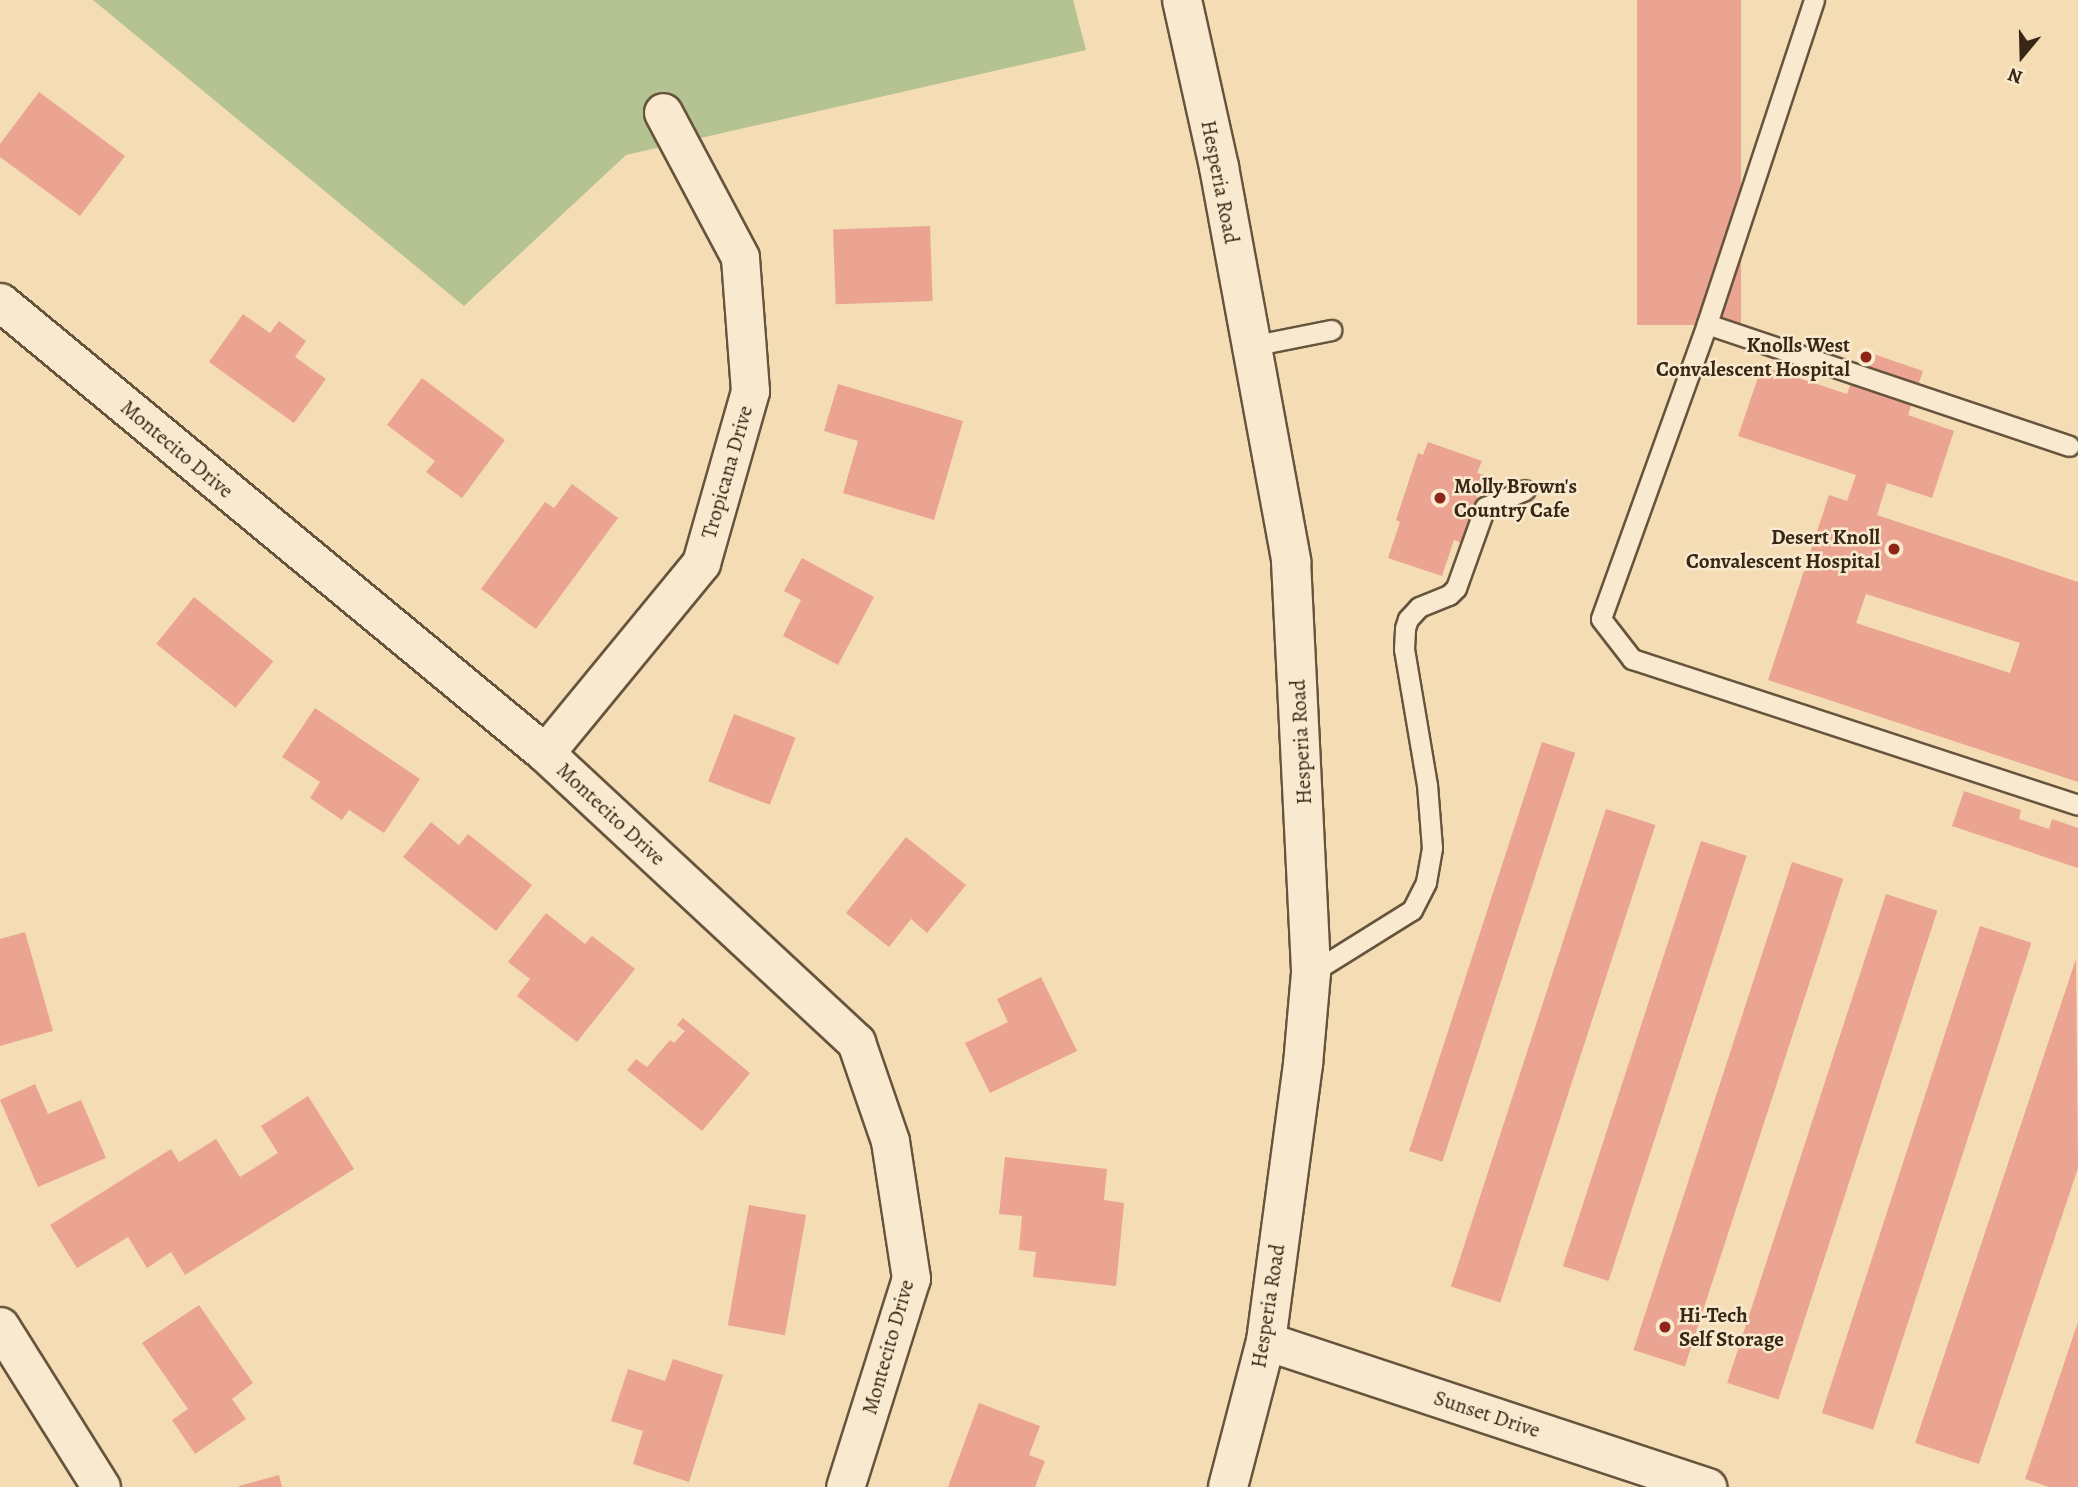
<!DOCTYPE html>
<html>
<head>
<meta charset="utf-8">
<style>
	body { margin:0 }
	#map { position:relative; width:2078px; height:1487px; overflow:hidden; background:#f4ddb5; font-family:Alegreya,serif }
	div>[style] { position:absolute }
	.green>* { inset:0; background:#b5c292 }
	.building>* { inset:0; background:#eba491; transform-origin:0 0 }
	.roads { filter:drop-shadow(2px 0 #67543d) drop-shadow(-2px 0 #67543d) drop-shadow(0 2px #67543d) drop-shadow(0 -2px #67543d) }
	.service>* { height:19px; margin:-9.5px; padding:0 9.5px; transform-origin:9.5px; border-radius:9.5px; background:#f8e9cf }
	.minor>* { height:37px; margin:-18.5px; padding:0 18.5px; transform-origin:18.5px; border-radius:18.5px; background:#f8e9cf }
	.secondary>* { height:38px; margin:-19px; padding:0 19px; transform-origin:19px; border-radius:19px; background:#f8e9cf }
	.dots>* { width:19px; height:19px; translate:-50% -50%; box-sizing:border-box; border:4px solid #f8e9cf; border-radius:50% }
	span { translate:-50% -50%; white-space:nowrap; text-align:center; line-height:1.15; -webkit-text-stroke:5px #f8e9cf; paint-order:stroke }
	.street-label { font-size:21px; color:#382715 }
	.poi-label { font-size:21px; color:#382715; font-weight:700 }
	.right { translate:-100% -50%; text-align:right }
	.left { translate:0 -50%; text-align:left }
	.north { position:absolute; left:1987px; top:21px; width:70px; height:70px; -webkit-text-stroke:5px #f8e9cf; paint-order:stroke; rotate:199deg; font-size:19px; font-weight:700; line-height:28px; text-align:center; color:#382715 }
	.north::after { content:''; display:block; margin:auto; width:24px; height:32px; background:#382715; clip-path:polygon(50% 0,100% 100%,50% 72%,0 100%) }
</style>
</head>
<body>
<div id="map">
	<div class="green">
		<div style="clip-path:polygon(93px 0,1073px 0,1086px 50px,626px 155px,464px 306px)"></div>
	</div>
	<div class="building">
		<div style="left:1637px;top:0;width:104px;height:325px"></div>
		<div style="clip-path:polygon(39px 92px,125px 156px,80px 216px,0 157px,0 144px)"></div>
		<div style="left:930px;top:226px;width:75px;height:97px;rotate:88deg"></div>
		<div style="clip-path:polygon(243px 314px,270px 333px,279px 321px,306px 341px,295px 357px,326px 379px,294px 423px,209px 362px)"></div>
		<div style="clip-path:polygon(evenodd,1862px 350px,1923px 371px,1908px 415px,1954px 431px,1932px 498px,1887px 483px,1877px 515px,2078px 582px,2078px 782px,1768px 680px,1829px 495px,1847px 501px,1856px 475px,1738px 436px,1762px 366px,1847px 394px,1862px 350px,1866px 594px,2020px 643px,2010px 673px,1856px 623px,1866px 594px)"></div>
		<div style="clip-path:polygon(422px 378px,505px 440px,462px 498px,426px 472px,435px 461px,387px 425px)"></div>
		<div style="clip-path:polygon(838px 384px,963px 421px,934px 520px,843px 493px,858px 441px,824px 431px)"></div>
		<div style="clip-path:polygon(1428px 442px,1482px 461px,1477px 473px,1484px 475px,1461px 543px,1454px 540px,1442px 576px,1388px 558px,1400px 522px,1396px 520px,1418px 453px,1423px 455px)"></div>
		<div style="clip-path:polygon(572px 484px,618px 518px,536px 629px,481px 589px,545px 502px,554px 508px)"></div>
		<div style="clip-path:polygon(802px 558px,874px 597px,838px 665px,783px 636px,801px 600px,784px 591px)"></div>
		<div style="left:194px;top:597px;width:102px;height:60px;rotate:39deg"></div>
		<div style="clip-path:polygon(315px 708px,420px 779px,384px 833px,349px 810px,342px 820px,310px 798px,320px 782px,282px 757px)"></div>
		<div style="left:734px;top:714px;width:66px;height:72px;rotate:21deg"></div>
		<div style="left:1542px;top:742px;width:35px;height:430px;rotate:18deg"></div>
		<div style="clip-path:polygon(1964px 791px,2021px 810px,2019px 819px,2049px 829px,2052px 819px,2078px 828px,2078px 868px,1952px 826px)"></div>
		<div style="left:1606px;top:809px;width:52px;height:502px;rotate:18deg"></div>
		<div style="clip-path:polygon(431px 822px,459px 845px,468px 834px,532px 885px,496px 931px,403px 857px)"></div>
		<div style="clip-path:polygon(906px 837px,966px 885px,927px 933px,911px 919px,889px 947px,846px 913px)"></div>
		<div style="left:1701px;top:841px;width:48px;height:447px;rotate:18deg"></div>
		<div style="left:1792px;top:862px;width:54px;height:513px;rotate:18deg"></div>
		<div style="left:1886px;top:894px;width:54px;height:514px;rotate:18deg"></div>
		<div style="clip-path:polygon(546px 913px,585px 944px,592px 936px,635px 969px,577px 1042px,517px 996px,530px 979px,508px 962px)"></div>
		<div style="left:1980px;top:926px;width:54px;height:512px;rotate:18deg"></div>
		<div style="clip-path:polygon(25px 932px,53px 1031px,0 1046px,0 939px)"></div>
		<div style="clip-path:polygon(2076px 959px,2078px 1168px,1979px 1464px,1915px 1443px)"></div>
		<div style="clip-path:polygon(1041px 977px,1077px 1051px,990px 1093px,965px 1043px,1008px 1022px,997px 999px)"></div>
		<div style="clip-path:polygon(683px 1018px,750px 1073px,702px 1131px,627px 1070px,636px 1059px,647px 1067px,670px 1040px,674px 1043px,685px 1031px,677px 1025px)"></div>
		<div style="clip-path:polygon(35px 1084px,48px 1114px,81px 1100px,106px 1158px,38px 1187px,0 1100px)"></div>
		<div style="clip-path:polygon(308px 1096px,354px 1169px,185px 1275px,171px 1252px,147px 1268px,128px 1237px,77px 1268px,50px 1225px,171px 1149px,179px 1162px,216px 1139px,240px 1177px,278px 1153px,261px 1126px)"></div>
		<div style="clip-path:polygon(1005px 1157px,1107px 1169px,1104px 1200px,1124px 1203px,1116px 1286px,1033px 1277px,1036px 1252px,1019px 1250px,1022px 1216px,999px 1214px)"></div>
		<div style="left:749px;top:1205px;width:58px;height:122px;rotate:10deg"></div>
		<div style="clip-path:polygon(199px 1305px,253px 1383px,232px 1399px,246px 1419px,195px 1454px,172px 1420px,188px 1409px,142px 1343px)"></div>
		<div style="clip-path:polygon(2078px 1322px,2078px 1487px,2049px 1487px,2025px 1479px)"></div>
		<div style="clip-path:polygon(673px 1359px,723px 1375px,689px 1482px,633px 1464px,643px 1431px,611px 1421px,628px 1369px,665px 1381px)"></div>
		<div style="clip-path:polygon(979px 1403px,1040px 1426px,1029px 1455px,1045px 1461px,1035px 1487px,948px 1487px)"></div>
		<div style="clip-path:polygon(279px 1475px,282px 1487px,239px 1487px,239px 1486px)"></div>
	</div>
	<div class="roads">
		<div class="service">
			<div style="left:1814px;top:0;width:341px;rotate:108.3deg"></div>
			<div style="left:1707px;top:324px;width:382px;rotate:18.6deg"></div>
			<div style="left:1707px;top:324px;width:313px;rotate:109.8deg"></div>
			<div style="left:1601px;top:619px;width:51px;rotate:52.2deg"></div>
			<div style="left:1632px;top:659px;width:469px;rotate:18.1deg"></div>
			<div style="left:1251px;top:346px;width:82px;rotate:-11.3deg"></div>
			<div style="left:1311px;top:973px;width:119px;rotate:-32deg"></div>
			<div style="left:1412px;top:910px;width:31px;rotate:-63deg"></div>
			<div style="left:1426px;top:882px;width:35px;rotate:-80deg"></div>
			<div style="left:1432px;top:848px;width:63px;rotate:-94.5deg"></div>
			<div style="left:1427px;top:785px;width:138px;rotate:-99.6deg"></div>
			<div style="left:1404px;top:649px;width:21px;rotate:-87deg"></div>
			<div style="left:1405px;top:628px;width:9px;rotate:-72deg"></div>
			<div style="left:1408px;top:619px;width:16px;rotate:-47deg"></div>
			<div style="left:1419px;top:607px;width:32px;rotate:-22deg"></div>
			<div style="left:1449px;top:595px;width:10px;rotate:-45deg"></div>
			<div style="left:1456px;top:588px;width:86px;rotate:-70.3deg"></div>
			<div style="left:1485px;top:507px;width:43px;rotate:-23deg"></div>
		</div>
		<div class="minor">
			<div style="left:0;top:302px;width:707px;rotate:39.61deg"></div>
			<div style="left:545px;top:753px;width:425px;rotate:42.9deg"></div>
			<div style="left:856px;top:1042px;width:105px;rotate:71deg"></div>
			<div style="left:890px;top:1141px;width:139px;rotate:81.3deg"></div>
			<div style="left:911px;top:1278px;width:219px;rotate:107.5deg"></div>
			<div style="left:545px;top:753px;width:246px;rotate:-50.6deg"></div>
			<div style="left:701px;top:563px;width:179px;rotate:-74.1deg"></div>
			<div style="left:750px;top:391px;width:134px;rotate:-94.3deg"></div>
			<div style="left:740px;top:257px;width:164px;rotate:-118deg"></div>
			<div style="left:0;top:1326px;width:190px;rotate:57.9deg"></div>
			<div style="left:1266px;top:1341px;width:465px;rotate:18.3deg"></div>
		</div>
		<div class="secondary">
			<div style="left:1182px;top:0;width:171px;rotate:77.5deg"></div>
			<div style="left:1219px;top:167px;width:401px;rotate:79.6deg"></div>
			<div style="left:1291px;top:561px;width:412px;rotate:87.2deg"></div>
			<div style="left:1311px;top:973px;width:91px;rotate:95deg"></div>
			<div style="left:1303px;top:1064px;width:279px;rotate:97.6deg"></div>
			<div style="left:1266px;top:1341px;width:151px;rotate:104.6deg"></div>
		</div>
	</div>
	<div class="dots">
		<div style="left:1866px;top:357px;background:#8f2418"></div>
		<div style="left:1440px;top:498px;background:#8f2418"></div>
		<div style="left:1894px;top:549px;background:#8f2418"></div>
		<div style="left:1665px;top:1327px;background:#8f2418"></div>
	</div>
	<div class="street-label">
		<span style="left:1220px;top:182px;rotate:79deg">Hesperia Road</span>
		<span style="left:177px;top:449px;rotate:40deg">Montecito Drive</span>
		<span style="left:727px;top:472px;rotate:-74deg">Tropicana Drive</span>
		<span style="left:1301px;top:742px;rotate:-93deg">Hesperia Road</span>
		<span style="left:611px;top:814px;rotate:43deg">Montecito Drive</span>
		<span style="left:1268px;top:1306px;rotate:-81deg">Hesperia Road</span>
		<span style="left:888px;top:1347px;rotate:-74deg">Montecito Drive</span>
		<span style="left:1487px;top:1414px;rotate:18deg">Sunset Drive</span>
	</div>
	<div class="poi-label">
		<span class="right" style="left:1850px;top:357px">Knolls West<br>Convalescent Hospital</span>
		<span class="left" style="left:1454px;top:498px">Molly Brown's<br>Country Cafe</span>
		<span class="right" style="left:1880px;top:549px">Desert Knoll<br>Convalescent Hospital</span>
		<span class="left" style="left:1679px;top:1327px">Hi-Tech<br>Self Storage</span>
	</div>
	<div class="north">N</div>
</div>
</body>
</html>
